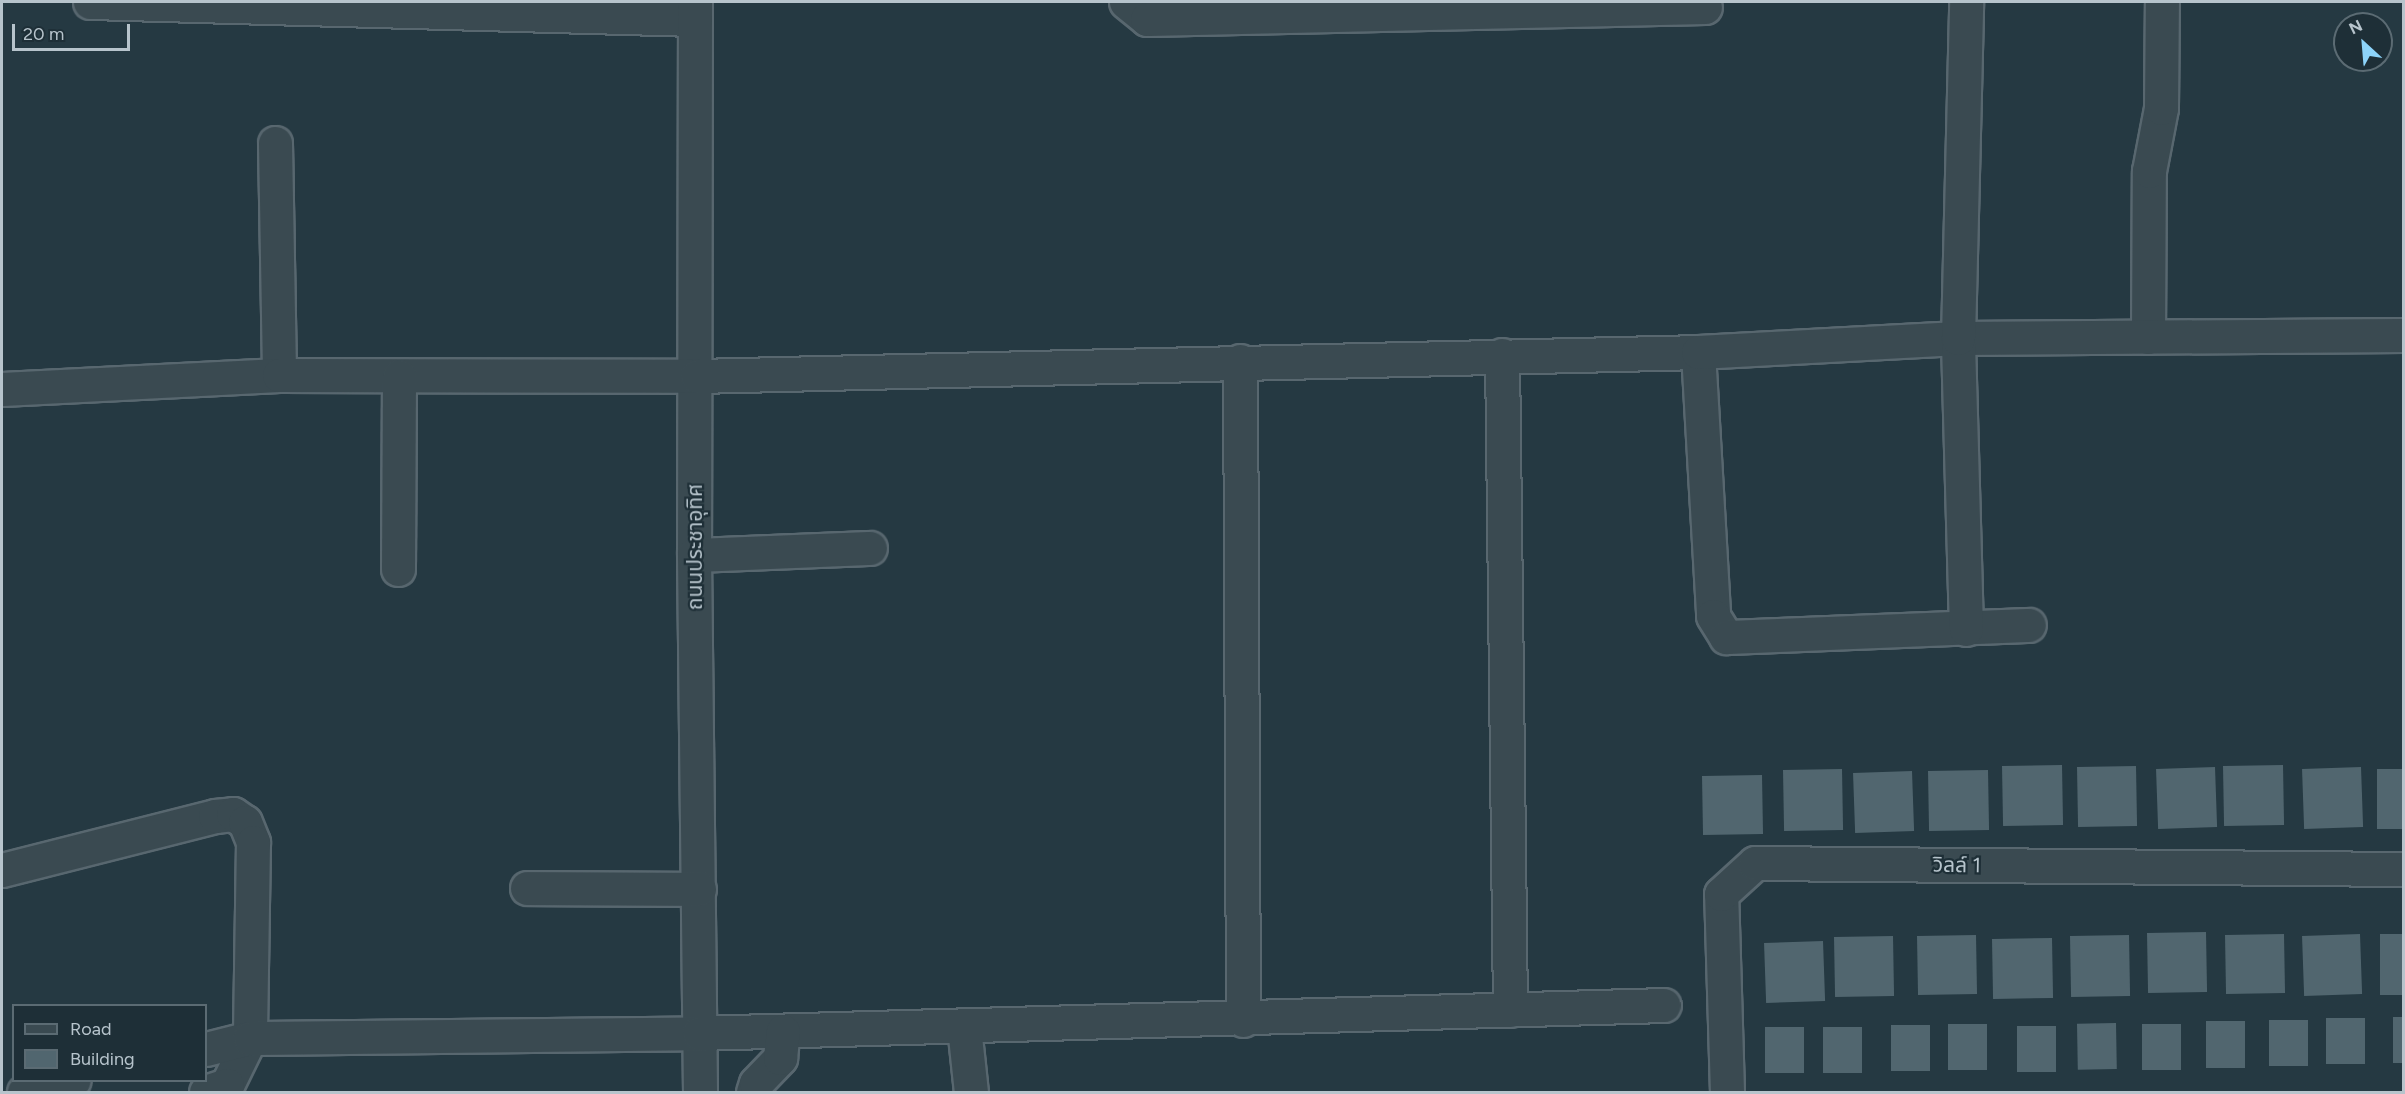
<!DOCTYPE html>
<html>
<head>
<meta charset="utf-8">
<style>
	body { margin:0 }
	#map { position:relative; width:2405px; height:1094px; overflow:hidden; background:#253942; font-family:Figtree,"Noto Sans Thai",sans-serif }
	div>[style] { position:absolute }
	.building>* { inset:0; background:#51666f; transform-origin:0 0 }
	.roads { filter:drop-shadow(2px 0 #58676f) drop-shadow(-2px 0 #58676f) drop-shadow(0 2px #58676f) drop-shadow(0 -2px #58676f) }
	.minor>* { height:33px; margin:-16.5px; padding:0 16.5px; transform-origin:16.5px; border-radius:16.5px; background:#3a4a51 }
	span { translate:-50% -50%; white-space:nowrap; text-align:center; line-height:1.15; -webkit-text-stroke:4.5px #1e2f37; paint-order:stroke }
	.street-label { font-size:21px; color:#b7c4cc }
	.frame { position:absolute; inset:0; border:3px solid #b7c4cc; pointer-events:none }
	.legend { position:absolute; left:12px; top:1004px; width:195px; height:78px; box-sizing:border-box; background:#1e2f37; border:2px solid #5b6b73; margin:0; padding:8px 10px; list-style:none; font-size:18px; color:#b7c4cc }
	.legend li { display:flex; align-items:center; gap:12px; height:30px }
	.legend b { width:30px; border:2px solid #5b6b73 }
	.north { position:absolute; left:2333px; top:12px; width:60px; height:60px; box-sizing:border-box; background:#1e2f37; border:2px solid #5b6b73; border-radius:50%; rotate:334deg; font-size:16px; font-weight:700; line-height:24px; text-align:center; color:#b7c4cc }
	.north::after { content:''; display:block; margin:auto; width:21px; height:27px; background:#8dd4fa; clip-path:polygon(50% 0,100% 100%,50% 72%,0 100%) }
	.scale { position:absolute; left:12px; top:24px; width:118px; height:27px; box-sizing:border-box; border:3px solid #b7c4cc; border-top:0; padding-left:8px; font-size:18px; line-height:21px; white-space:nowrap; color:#b7c4cc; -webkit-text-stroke:4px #1e2f37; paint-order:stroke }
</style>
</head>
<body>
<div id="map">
	<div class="building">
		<div style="left:2062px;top:765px;width:60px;height:60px;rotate:89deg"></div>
		<div style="left:2283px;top:765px;width:60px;height:60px;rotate:89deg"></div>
		<div style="left:2136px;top:766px;width:60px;height:59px;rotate:89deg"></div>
		<div style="left:2215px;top:767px;width:60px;height:59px;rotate:88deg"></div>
		<div style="left:2361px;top:767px;width:60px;height:59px;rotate:88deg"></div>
		<div style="left:1842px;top:769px;width:61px;height:59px;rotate:89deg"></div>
		<div style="left:2404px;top:769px;width:60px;height:27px;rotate:90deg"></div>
		<div style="left:1988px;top:770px;width:60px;height:60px;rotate:89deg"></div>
		<div style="left:1912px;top:771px;width:60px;height:59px;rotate:88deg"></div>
		<div style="left:1762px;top:775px;width:59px;height:60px;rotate:89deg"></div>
		<div style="left:2206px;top:932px;width:60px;height:59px;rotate:89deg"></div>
		<div style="left:2284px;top:934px;width:59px;height:59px;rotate:89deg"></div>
		<div style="left:2360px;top:934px;width:60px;height:58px;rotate:88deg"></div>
		<div style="left:2380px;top:934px;width:24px;height:61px"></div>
		<div style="left:1976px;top:935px;width:59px;height:59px;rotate:89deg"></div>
		<div style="left:2129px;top:935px;width:61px;height:59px;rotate:89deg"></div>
		<div style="left:1893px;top:936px;width:60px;height:59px;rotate:89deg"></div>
		<div style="left:2052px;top:938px;width:60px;height:60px;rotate:89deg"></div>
		<div style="left:1823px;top:941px;width:60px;height:59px;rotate:88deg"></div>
		<div style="left:2393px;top:1017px;width:11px;height:46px"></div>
		<div style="left:2326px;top:1018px;width:39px;height:46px"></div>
		<div style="left:2269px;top:1020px;width:39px;height:46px"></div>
		<div style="left:2206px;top:1021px;width:39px;height:47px"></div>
		<div style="left:2116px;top:1023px;width:46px;height:39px;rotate:89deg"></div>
		<div style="left:1987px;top:1024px;width:46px;height:39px;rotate:90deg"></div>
		<div style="left:2142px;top:1024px;width:39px;height:46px"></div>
		<div style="left:1891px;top:1025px;width:39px;height:46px"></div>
		<div style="left:2017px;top:1026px;width:39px;height:46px"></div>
		<div style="left:1765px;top:1027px;width:39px;height:46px"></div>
		<div style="left:1823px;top:1027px;width:39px;height:46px"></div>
	</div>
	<div class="roads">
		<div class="minor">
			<div style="left:90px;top:2px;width:605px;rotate:1.61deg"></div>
			<div style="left:695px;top:2px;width:553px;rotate:90.1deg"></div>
			<div style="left:694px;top:555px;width:537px;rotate:89.36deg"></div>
			<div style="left:1126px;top:2px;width:27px;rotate:39deg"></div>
			<div style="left:1147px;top:19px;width:558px;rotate:-1.23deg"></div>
			<div style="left:275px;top:143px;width:232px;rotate:89deg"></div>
			<div style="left:2148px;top:337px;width:166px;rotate:-89.7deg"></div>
			<div style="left:2149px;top:171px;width:64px;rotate:-79.2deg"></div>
			<div style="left:2161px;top:108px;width:106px;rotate:-89.5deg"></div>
			<div style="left:1698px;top:352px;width:264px;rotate:86.7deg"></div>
			<div style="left:1713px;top:616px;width:25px;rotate:58deg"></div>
			<div style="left:1726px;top:637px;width:303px;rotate:-2.3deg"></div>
			<div style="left:1502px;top:355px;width:655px;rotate:89.3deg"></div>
			<div style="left:1240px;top:361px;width:659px;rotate:89.74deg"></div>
			<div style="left:2px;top:389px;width:277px;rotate:-2.9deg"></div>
			<div style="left:279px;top:375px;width:418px;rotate:0.1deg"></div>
			<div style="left:697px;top:376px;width:1001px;rotate:-1.37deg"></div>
			<div style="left:1698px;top:352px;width:260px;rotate:-3.1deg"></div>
			<div style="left:1958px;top:338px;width:446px;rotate:-0.4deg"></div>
			<div style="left:694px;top:555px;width:176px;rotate:-2.3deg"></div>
			<div style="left:398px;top:569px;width:193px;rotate:-89.7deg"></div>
			<div style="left:1966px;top:629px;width:291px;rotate:-91.6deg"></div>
			<div style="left:1958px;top:338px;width:336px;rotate:-88.6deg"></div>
			<div style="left:2px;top:870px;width:220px;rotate:-14.2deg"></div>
			<div style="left:215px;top:816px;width:18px;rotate:-6deg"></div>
			<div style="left:233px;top:814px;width:14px;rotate:34deg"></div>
			<div style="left:245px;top:822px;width:22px;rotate:68deg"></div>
			<div style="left:253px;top:842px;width:196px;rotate:90.9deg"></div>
			<div style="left:250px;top:1038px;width:52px;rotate:116.1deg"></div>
			<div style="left:227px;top:1085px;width:22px;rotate:162deg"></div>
			<div style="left:527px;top:888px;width:172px;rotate:0.3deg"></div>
			<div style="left:964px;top:1027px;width:65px;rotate:83.9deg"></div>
			<div style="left:206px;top:1049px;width:45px;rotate:-14deg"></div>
			<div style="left:250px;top:1038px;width:449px;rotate:-0.6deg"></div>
			<div style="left:699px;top:1033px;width:965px;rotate:-1.66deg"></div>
			<div style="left:24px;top:1092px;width:51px;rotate:-13.5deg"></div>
			<div style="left:753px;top:1092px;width:9px;rotate:-72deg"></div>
			<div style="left:756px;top:1083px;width:35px;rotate:-46deg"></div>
			<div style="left:780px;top:1058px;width:27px;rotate:-84deg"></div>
			<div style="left:1727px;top:1092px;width:198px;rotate:-91.7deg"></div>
			<div style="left:1721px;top:894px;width:46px;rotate:-42.4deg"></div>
			<div style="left:1755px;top:863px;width:649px;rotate:0.53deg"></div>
		</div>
	</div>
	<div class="street-label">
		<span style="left:695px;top:547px;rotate:-90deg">ถนนประชาอุทิศ</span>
		<span style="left:1957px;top:865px;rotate:1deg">วิลล์ 1</span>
	</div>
	<div class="frame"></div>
	<ul class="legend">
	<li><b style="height:8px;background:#3a4a51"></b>Road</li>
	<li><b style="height:16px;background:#51666f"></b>Building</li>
	</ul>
	<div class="north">N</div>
	<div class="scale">20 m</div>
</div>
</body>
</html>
